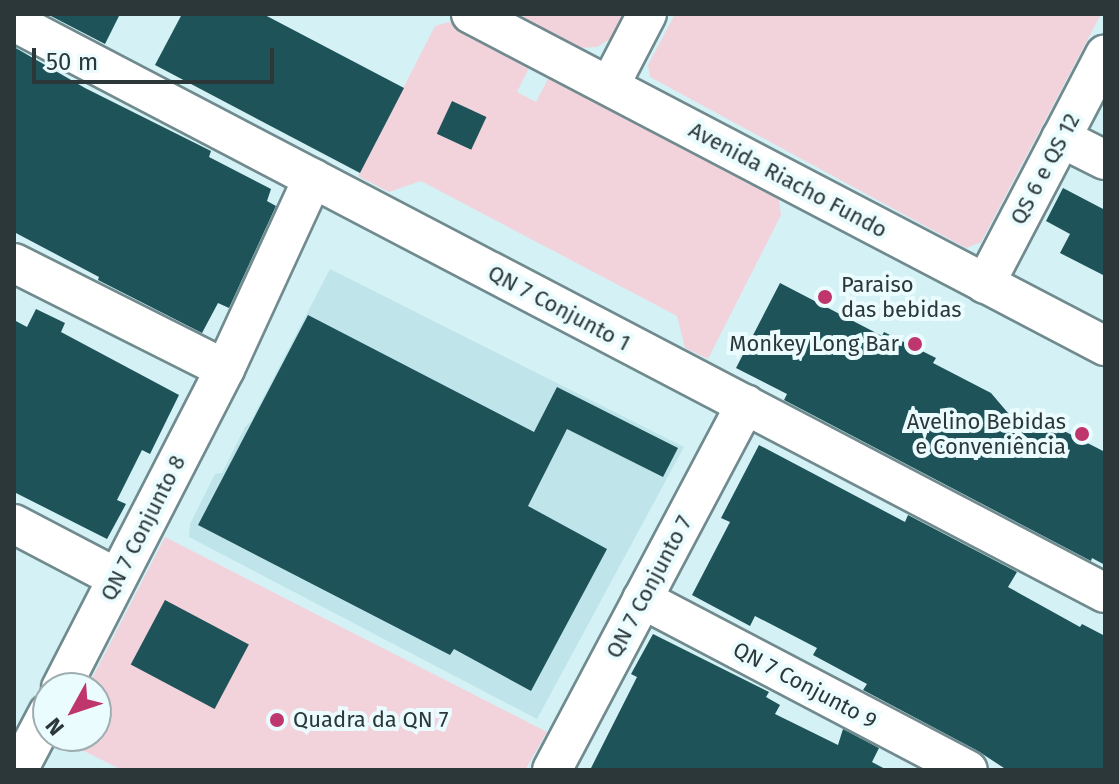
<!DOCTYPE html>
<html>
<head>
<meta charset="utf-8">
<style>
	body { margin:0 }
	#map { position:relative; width:1119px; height:784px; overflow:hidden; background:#d4f1f5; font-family:"Fira Sans",sans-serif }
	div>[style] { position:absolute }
	.built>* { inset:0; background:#bfe5eb }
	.green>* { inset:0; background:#f3d3db }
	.building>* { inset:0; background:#1e535a; transform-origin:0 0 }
	.roads { filter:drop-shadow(2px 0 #708a8e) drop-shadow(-2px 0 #708a8e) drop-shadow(0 2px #708a8e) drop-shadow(0 -2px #708a8e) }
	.minor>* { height:38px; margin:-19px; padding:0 19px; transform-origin:19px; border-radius:19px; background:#fff }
	.dots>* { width:22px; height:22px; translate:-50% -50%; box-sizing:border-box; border:4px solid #eafcfe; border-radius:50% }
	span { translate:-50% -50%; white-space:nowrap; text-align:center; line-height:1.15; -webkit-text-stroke:8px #eafcfe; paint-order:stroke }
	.street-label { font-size:22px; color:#2c3739 }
	.poi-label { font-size:22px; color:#2c3739 }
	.left { translate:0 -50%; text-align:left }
	.right { translate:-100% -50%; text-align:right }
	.frame { position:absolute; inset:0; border:16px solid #2c3739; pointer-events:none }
	.north { position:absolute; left:32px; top:672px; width:80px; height:80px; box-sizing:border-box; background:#eafcfe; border:2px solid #9eadaf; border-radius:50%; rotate:230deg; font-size:22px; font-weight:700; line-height:32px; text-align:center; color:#2c3739 }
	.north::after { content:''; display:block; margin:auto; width:28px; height:36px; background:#bf356d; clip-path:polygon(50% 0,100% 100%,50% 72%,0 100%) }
	.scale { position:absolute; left:32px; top:48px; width:242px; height:36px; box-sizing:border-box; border:4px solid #2c3739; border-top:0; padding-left:10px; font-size:24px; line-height:28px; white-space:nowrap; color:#2c3739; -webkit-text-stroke:6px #eafcfe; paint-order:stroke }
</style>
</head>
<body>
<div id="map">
	<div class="built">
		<div style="clip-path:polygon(330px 269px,684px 447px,537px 719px,189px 537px,190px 524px,215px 474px,222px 473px,245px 427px,251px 421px)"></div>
	</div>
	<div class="green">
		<div style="clip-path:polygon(522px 14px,629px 14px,612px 38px,597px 47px,578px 48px,525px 21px)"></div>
		<div style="clip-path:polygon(675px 14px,1101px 14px,981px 242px,966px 248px,650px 77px,648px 65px)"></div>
		<div style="clip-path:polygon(449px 22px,531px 64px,517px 92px,536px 102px,550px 75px,778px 194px,781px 215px,708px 359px,685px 348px,677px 316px,421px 181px,389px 192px,358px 176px,435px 26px)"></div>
		<div style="clip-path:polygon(165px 537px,547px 732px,525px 770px,122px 770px,60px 739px,96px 736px,96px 688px,87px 688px)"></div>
	</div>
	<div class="building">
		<div style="clip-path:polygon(47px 14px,120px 14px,105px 44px)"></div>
		<div style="clip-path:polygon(182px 14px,263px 14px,404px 88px,360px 173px,155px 65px)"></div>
		<div style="clip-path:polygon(14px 47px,85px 88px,211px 151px,209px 157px,271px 189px,267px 201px,276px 206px,229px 308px,218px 303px,202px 333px,98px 280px,99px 277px,14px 232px)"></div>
		<div style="left:452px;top:101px;width:38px;height:36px;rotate:25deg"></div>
		<div style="clip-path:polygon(1063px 188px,1105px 210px,1105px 276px,1060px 253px,1070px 234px,1046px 221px)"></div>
		<div style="clip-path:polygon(780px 283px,882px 336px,884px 332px,936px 358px,933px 363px,991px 393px,1020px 427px,1027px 412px,1105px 452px,1105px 565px,1092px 558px,1091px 561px,784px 400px,787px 394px,736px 368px)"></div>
		<div style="clip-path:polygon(36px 309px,65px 323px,61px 332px,179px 395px,150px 454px,142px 450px,117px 500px,126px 504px,107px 539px,14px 492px,14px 320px,27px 327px)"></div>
		<div style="clip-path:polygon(308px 315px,534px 432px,557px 387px,678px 448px,663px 477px,567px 429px,528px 506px,607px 549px,531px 691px,454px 649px,450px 655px,198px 525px)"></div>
		<div style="clip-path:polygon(759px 445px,905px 522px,908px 515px,1017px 572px,1008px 587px,1080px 627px,1082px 624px,1105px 636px,1105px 770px,1007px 770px,978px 751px,863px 690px,867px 684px,813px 655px,817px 648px,755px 616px,750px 626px,692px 595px,730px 522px,721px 518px)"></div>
		<div style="left:165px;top:600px;width:95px;height:73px;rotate:28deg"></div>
		<div style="clip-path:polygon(653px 634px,769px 692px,766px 697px,780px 705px,775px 714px,838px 745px,843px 729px,879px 748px,872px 762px,887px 770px,590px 770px,637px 677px,631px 674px)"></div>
	</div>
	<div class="roads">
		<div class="minor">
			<div style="left:471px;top:14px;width:716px;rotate:27.64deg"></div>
			<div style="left:14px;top:22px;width:1231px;rotate:27.63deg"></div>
			<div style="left:610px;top:85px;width:80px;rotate:-62.5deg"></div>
			<div style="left:1061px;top:138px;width:49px;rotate:26.6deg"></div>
			<div style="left:14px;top:263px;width:236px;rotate:26.7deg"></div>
			<div style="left:985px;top:284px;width:259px;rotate:-62.4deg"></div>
			<div style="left:14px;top:524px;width:116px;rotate:27.7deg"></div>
			<div style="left:642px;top:599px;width:368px;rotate:27.7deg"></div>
			<div style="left:61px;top:688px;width:359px;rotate:-62.8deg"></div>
			<div style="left:225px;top:369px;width:210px;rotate:-65.3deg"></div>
			<div style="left:18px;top:770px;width:64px;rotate:-62.2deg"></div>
			<div style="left:552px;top:770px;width:414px;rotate:-62.1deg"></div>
		</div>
	</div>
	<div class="dots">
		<div style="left:825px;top:297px;background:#bf356d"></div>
		<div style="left:915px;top:344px;background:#bf356d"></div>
		<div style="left:1082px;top:434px;background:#bf356d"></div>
		<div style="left:277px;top:720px;background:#bf356d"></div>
	</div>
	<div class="street-label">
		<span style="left:1045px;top:169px;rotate:-62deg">QS 6 e QS 12</span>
		<span style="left:788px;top:180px;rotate:28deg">Avenida Riacho Fundo</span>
		<span style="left:559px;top:308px;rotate:28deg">QN 7 Conjunto 1</span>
		<span style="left:143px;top:528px;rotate:-63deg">QN 7 Conjunto 8</span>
		<span style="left:649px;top:587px;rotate:-62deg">QN 7 Conjunto 7</span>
		<span style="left:805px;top:685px;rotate:28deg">QN 7 Conjunto 9</span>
	</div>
	<div class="poi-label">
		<span class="left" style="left:841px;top:297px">Paraiso<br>das bebidas</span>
		<span class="right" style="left:899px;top:344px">Monkey Long Bar</span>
		<span class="right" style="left:1066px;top:434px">Avelino Bebidas<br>e Conveniência</span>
		<span class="left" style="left:293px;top:720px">Quadra da QN 7</span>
	</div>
	<div class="frame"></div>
	<div class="north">N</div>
	<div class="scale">50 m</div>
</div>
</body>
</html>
